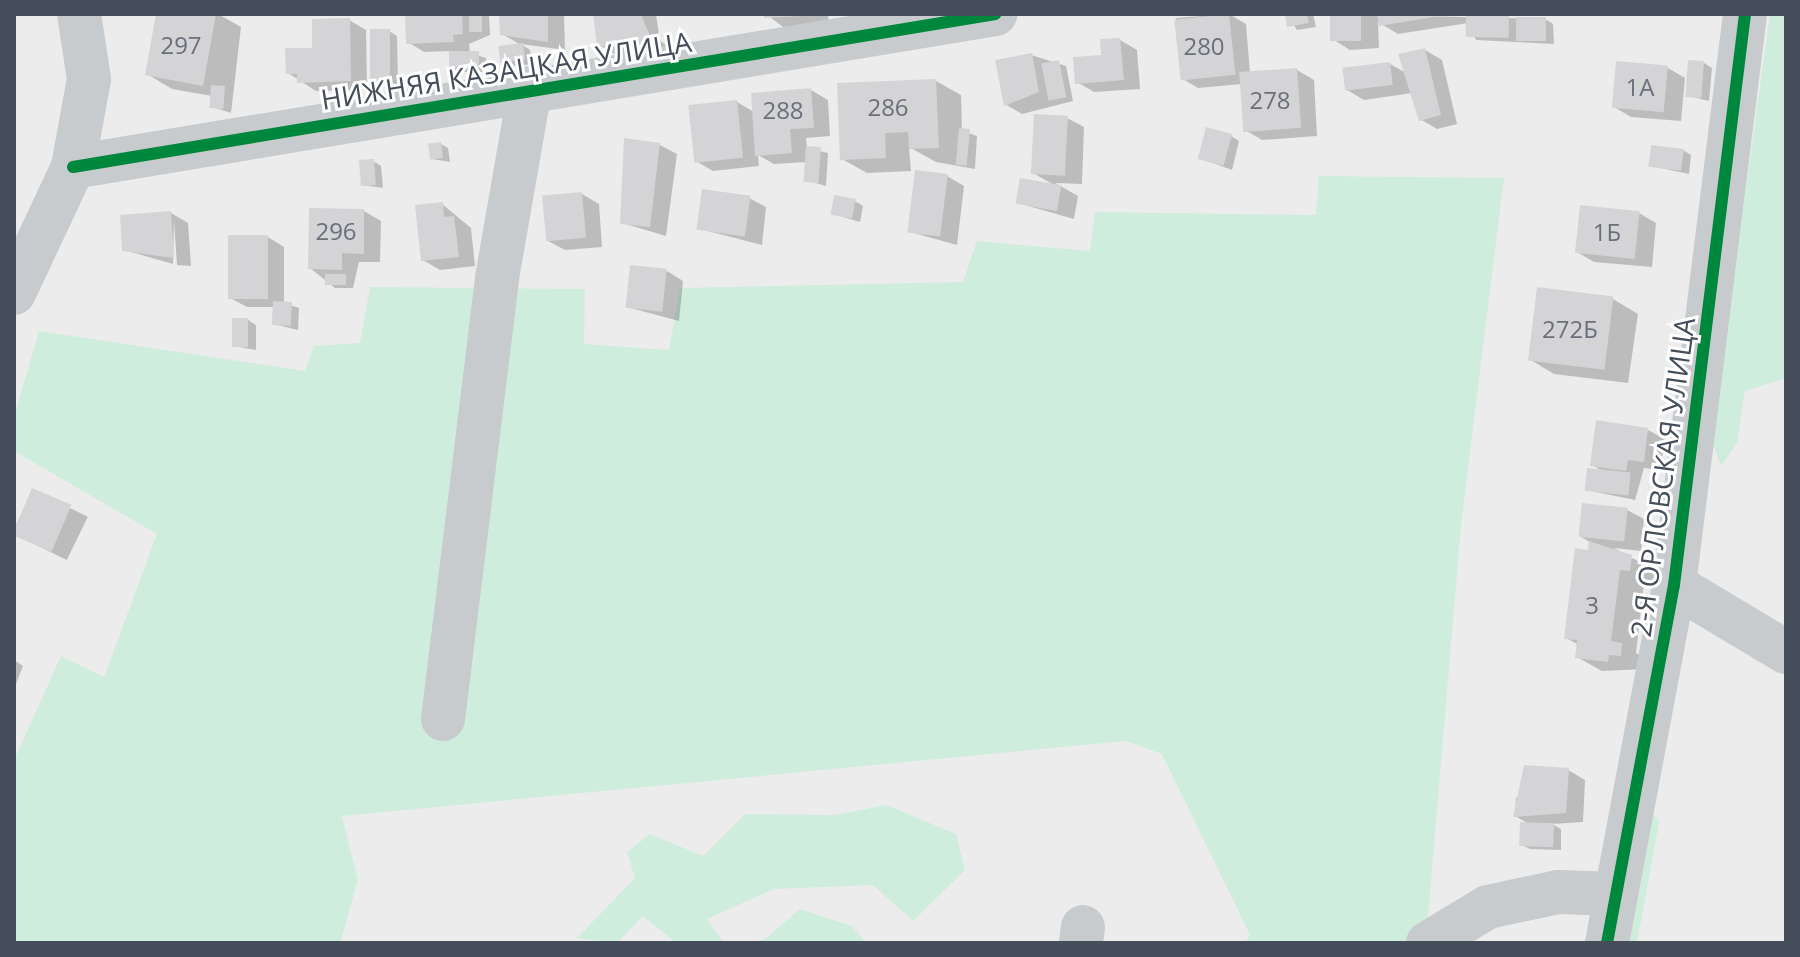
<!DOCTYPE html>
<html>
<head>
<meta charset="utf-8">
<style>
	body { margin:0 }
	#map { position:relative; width:1800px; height:957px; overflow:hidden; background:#edecec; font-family:"Open Sans",sans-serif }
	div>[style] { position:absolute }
	.green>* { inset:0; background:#cfeddd }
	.shadow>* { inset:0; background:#0003; transform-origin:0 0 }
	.building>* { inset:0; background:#d4d4d7; transform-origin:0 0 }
	.minor>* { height:44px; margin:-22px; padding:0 22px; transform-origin:22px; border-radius:22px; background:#c8cbcd }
	.cycleway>* { height:12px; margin:-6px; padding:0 6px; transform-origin:6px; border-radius:6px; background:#00873e }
	span { translate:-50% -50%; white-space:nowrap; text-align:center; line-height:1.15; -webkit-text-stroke:6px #fff; paint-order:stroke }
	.number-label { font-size:24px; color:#6a707a }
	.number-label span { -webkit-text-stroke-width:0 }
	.street-label { font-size:28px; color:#444d59 }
	.frame { position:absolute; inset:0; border:16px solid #444d59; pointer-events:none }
</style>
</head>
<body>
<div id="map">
	<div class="green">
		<div style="clip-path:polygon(1770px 14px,1786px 14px,1786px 378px,1745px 391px,1737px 443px,1721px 466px,1711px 439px)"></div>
		<div style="clip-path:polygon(1319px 176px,1504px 178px,1461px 525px,1426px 943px,1245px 943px,1250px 935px,1162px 754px,1126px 741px,342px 816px,358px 880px,340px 943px,14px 943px,14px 760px,61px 656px,104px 677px,157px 534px,14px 451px,14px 417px,39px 331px,305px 371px,314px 346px,360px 343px,370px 287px,585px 289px,584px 344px,669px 350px,680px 288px,963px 282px,977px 241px,1090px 251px,1095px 212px,1316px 215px)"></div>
		<div style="clip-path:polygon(886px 805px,956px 834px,965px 870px,913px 921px,873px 885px,774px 889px,707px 919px,724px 943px,676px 943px,643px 916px,617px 943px,577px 938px,635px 878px,627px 852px,650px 834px,703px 856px,745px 814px,835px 815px)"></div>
		<div style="clip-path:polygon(1650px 809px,1659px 822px,1637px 943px,1618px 943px)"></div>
		<div style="clip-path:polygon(800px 909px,852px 926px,866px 943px,743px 943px,764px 940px)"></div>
	</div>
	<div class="shadow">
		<div style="clip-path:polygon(158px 14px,218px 14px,241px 27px,231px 113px,212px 107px,212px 96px,172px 89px,147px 74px)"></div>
		<div style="clip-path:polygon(407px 14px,489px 14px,490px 35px,469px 44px,470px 53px,486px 58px,486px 72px,460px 72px,452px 68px,451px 51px,424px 52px,408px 42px)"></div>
		<div style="clip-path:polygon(501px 14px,564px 14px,565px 50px,521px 44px,530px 50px,532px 64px,510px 67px,502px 62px,521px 45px,502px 34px)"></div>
		<div style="clip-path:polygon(595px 14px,656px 14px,660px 41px,670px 47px,616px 55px,599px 45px)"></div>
		<div style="clip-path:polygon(766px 14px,828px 14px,829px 25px,783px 27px)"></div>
		<div style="clip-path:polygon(1229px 14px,1246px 24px,1250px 73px,1297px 70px,1314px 80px,1317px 136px,1262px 140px,1245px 130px,1242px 84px,1198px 88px,1181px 78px,1176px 18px)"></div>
		<div style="clip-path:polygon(1287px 14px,1313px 14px,1316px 27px,1297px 30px)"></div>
		<div style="clip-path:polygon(1332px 14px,1545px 19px,1553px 24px,1554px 44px,1476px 40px,1468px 23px,1398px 34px,1378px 22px,1379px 48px,1350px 50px,1334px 40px)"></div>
		<div style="clip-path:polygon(349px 20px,366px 30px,367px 90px,316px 91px,288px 73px)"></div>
		<div style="clip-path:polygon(389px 31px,397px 36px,398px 84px,381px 84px,373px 80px)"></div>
		<div style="clip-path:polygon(1120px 40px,1137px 50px,1140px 89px,1094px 92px,1077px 82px)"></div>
		<div style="clip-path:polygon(1425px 50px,1442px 60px,1457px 124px,1437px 129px,1420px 119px,1412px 93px,1364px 100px,1347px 90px,1390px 64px,1406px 73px)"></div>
		<div style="clip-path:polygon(1031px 55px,1066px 66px,1073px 101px,1022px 114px,1005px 104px)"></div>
		<div style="clip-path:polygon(1704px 63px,1712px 68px,1709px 101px,1688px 96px)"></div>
		<div style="clip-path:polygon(1668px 68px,1685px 78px,1681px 121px,1631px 117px,1614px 107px)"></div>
		<div style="clip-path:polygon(936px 81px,961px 95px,962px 131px,977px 136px,975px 169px,936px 162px,909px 147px,911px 171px,867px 173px,842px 159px)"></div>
		<div style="clip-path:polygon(811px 90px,828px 100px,830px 136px,806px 138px,807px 148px,828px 153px,826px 186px,806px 180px,807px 162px,774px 164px,758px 155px,759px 166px,713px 171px,696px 161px,737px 102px,754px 112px)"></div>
		<div style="clip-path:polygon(1067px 118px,1084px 127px,1082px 184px,1055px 183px,1078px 196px,1074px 219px,1018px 203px,1054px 185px,1033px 173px)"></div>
		<div style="clip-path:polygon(1231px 136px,1239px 141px,1232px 170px,1199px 158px)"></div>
		<div style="clip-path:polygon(441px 144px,448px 148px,450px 162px,432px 159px)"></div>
		<div style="clip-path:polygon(660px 145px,677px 154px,666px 236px,622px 223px)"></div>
		<div style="clip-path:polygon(1683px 150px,1691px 155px,1689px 174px,1651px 166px)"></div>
		<div style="clip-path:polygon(373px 161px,381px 166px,383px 188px,363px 185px)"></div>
		<div style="clip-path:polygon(947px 176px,964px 186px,957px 245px,910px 232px)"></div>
		<div style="clip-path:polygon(582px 194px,599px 204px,602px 247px,565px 250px,548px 241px)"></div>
		<div style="clip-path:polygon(749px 198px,766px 207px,762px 245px,700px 229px)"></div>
		<div style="clip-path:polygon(855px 201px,863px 206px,860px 222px,833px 214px)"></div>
		<div style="clip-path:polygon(442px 204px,471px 228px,475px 266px,440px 270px,423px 260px)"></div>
		<div style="clip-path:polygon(364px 211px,381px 221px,380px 262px,359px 262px,353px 288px,335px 288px,310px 268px)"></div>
		<div style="clip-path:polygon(171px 213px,188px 223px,191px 266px,177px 265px,174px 221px,173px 264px,124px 250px)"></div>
		<div style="clip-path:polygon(1639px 213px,1656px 223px,1652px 267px,1594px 262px,1577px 252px)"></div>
		<div style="clip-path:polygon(268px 237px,284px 247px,284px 303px,299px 308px,298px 330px,273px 324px,274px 307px,247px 307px,230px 298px)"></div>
		<div style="clip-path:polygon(667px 271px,683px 281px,679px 321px,627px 307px)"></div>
		<div style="clip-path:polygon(1538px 289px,1613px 299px,1638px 314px,1628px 383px,1554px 374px,1529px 359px)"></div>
		<div style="clip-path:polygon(248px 320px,256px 325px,256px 350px,234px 346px)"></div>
		<div style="clip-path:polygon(1648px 430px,1665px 439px,1660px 470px,1644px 468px,1635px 500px,1586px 490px,1604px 472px,1592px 465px)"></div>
		<div style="left:33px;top:490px;width:61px;height:48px;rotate:26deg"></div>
		<div style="clip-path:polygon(1627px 510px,1644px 519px,1641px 551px,1614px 548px,1656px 571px,1654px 584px,1644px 583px,1636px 653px,1647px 659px,1645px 669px,1602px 671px,1577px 657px,1579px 645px,1566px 638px,1590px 552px,1591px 543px,1580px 536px)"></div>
		<div style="clip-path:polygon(14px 660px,23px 666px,14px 689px)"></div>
		<div style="clip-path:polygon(1568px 770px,1585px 780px,1583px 822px,1552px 824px,1561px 829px,1561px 850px,1530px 849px,1522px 845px,1529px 824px,1515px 816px,1516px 798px)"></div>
	</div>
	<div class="building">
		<div style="clip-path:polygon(156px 14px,216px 14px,203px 86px,145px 75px)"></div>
		<div style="clip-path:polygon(405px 14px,462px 14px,463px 34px,453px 35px,454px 42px,406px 44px)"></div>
		<div style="left:469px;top:14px;width:13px;height:18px"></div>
		<div style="clip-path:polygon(499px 14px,548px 14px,548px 42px,500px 35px)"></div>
		<div style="clip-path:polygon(593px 14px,641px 14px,656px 51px,629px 55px,627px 42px,597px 47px)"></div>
		<div style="clip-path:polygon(764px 14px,801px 14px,801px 16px,764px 18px)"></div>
		<div style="left:1229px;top:14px;width:61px;height:55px;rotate:84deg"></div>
		<div style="clip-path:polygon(1285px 14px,1307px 14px,1309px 23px,1287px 27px)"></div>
		<div style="left:1330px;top:14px;width:31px;height:27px"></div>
		<div style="clip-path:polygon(1377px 14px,1440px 14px,1440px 16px,1379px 26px)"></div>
		<div style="left:1466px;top:14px;width:43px;height:23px;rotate:1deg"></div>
		<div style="left:1516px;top:17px;width:30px;height:24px"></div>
		<div style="clip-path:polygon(350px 18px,351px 81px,297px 83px,297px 74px,286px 74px,285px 48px,312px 48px,312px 19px)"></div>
		<div style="left:370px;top:29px;width:20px;height:52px"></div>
		<div style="clip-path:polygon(1120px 38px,1124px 80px,1075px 84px,1073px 57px,1101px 55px,1100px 39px)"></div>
		<div style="left:523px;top:43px;width:17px;height:25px;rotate:83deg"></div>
		<div style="clip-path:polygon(1425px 48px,1441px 115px,1419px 121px,1398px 54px)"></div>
		<div style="left:479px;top:51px;width:17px;height:30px;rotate:90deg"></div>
		<div style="clip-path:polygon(1032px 53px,1039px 92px,1004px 106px,995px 60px)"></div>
		<div style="left:1059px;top:60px;width:38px;height:18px;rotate:79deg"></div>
		<div style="left:1688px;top:60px;width:16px;height:37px;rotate:4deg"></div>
		<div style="left:1616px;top:61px;width:52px;height:47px;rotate:5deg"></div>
		<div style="left:1390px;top:62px;width:23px;height:48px;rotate:83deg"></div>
		<div style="left:1297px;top:68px;width:60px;height:58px;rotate:86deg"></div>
		<div style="clip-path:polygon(936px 79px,939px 148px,909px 149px,908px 132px,885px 133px,886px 158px,840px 160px,837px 83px)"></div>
		<div style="left:211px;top:85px;width:14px;height:23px;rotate:4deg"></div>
		<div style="clip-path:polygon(811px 88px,814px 128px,790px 129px,792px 153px,755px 156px,751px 93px)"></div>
		<div style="left:737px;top:100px;width:58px;height:49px;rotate:84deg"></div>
		<div style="left:1034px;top:114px;width:34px;height:60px;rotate:3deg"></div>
		<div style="left:1206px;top:127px;width:27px;height:33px;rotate:15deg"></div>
		<div style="left:959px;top:128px;width:11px;height:37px;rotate:5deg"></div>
		<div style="clip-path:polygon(624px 138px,660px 143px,650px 227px,620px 224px)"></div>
		<div style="left:441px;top:142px;width:16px;height:13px;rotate:83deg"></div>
		<div style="left:1651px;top:145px;width:33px;height:22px;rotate:7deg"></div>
		<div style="left:806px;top:146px;width:15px;height:36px;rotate:4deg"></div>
		<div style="left:374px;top:159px;width:26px;height:15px;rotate:86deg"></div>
		<div style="left:915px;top:170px;width:33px;height:63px;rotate:7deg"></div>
		<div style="left:1020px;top:178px;width:42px;height:26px;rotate:10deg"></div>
		<div style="left:702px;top:189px;width:49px;height:41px;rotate:8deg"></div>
		<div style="left:582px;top:192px;width:46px;height:40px;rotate:85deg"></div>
		<div style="left:834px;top:195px;width:22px;height:20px;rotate:10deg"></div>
		<div style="clip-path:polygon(443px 202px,444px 217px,454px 216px,459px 257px,421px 261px,415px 205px)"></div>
		<div style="left:1580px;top:205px;width:60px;height:48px;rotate:6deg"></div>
		<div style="clip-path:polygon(309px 208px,364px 209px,364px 254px,342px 253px,342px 270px,308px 269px)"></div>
		<div style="clip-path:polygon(171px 211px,174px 258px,122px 251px,120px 215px)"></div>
		<div style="left:268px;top:235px;width:64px;height:40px;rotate:90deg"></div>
		<div style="left:630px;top:265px;width:37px;height:43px;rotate:6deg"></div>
		<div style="left:325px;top:274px;width:21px;height:11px"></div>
		<div style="left:1537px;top:287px;width:77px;height:74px;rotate:7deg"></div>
		<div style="left:273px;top:301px;width:19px;height:24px;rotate:3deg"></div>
		<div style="left:232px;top:318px;width:16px;height:29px"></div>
		<div style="clip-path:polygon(1596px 420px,1648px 428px,1644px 462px,1628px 460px,1626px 471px,1590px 466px)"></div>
		<div style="left:1587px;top:468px;width:44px;height:23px;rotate:6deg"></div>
		<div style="left:32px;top:488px;width:43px;height:51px;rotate:23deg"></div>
		<div style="left:1582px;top:503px;width:46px;height:34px;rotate:6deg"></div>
		<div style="clip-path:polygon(1589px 541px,1632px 555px,1630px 571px,1620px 570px,1611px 641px,1622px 643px,1621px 656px,1609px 655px,1608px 662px,1575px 658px,1577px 640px,1564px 639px,1575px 548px,1588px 550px)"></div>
		<div style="clip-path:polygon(1524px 765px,1569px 768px,1566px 813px,1513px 817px)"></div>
		<div style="left:1520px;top:822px;width:34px;height:24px;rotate:2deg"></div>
	</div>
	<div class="minor">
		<div style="left:73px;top:167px;width:935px;rotate:-9.42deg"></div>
		<div style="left:14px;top:293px;width:139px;rotate:-64.9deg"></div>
		<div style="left:73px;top:167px;width:89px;rotate:-79.7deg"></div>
		<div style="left:89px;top:79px;width:66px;rotate:-98.7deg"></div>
		<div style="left:1674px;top:585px;width:131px;rotate:30.9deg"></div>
		<div style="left:443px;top:719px;width:444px;rotate:-83deg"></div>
		<div style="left:497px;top:278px;width:193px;rotate:-80.1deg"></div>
		<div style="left:1081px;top:943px;width:16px;rotate:-83deg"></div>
		<div style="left:1428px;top:943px;width:70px;rotate:-31deg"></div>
		<div style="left:1488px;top:907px;width:72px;rotate:-12.1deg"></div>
		<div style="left:1558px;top:892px;width:58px;rotate:2deg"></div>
		<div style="left:1607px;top:943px;width:364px;rotate:-79.4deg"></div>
		<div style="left:1674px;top:585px;width:575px;rotate:-82.91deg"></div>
	</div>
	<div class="cycleway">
		<div style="left:73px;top:167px;width:935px;rotate:-9.42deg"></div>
		<div style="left:1607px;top:943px;width:364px;rotate:-79.4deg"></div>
		<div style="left:1674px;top:585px;width:575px;rotate:-82.91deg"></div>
	</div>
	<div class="number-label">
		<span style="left:181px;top:45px">297</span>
		<span style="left:1204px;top:46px">280</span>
		<span style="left:1640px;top:87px">1А</span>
		<span style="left:1270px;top:100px">278</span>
		<span style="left:888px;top:107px">286</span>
		<span style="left:783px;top:110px">288</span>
		<span style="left:336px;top:231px">296</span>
		<span style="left:1607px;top:232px">1Б</span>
		<span style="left:1570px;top:329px">272Б</span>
		<span style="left:1592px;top:605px">3</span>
	</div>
	<div class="street-label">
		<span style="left:506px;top:70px;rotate:-9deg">НИЖНЯЯ КАЗАЦКАЯ УЛИЦА</span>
		<span style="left:1662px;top:477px;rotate:-82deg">2-Я ОРЛОВСКАЯ УЛИЦА</span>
	</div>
	<div class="frame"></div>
</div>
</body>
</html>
